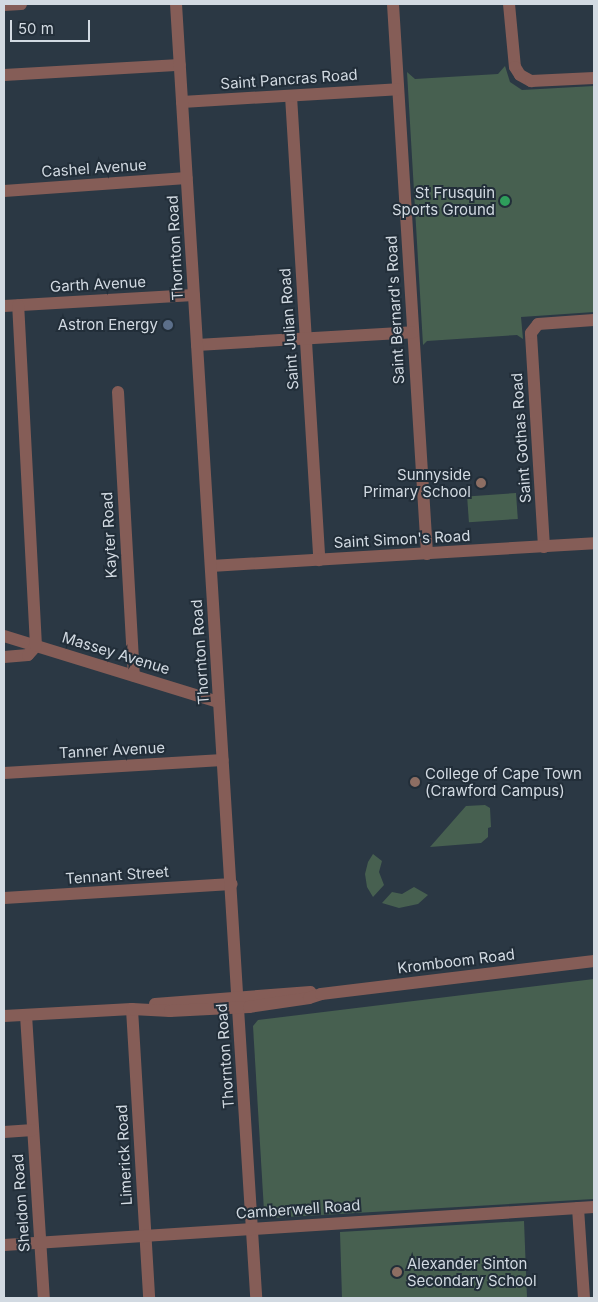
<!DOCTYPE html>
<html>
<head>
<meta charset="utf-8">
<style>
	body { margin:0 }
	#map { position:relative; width:598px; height:1302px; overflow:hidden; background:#2b3844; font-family:Inter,sans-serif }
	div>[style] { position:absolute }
	.green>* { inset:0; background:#476050; transform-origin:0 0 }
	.minor>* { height:12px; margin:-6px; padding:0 6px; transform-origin:6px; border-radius:6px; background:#855d57 }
	.tertiary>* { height:12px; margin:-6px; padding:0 6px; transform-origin:6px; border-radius:6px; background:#855d57 }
	.dots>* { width:14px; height:14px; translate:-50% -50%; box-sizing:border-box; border:2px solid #222e39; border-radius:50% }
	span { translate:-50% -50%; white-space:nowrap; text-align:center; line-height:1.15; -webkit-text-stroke:4px #222e39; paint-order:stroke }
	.street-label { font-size:15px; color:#d2dae2 }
	.poi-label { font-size:15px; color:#d2dae2 }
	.right { translate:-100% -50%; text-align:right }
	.left { translate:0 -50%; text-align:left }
	.frame { position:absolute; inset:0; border:5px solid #d2dae2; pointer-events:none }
	.scale { position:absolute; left:10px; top:20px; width:80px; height:22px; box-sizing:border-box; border:2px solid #d2dae2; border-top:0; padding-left:6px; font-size:15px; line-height:18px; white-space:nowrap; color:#d2dae2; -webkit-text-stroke:4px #222e39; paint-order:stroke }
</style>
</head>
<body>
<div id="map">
	<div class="green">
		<div style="clip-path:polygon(505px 66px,510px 82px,522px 90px,594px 86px,594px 312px,521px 317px,523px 339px,517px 335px,427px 341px,423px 345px,407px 72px,415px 79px,498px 74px)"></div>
		<div style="left:516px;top:493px;width:26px;height:49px;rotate:86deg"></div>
		<div style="clip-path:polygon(485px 805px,490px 808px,491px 827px,488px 828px,488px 837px,481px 843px,430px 847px,466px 806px)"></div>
		<div style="clip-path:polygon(373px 854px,382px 861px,379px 872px,384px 885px,373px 897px,367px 887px,365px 874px,368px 862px)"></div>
		<div style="clip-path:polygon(414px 887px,428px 895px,418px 904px,399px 908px,382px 903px,392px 892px,402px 894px)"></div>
		<div style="clip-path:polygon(594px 979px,594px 1199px,270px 1218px,264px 1211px,253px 1026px,258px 1020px)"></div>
		<div style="clip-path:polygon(524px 1221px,527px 1298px,342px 1298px,340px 1232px)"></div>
	</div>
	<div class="minor">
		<div style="left:393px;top:4px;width:551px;rotate:86.46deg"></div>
		<div style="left:509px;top:4px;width:63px;rotate:84.6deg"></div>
		<div style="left:515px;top:67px;width:9px;rotate:58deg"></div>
		<div style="left:520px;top:75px;width:13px;rotate:29deg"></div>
		<div style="left:531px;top:81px;width:63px;rotate:-2.7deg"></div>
		<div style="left:4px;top:5px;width:17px;rotate:-3deg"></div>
		<div style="left:4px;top:75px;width:176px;rotate:-3.3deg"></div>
		<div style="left:291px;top:96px;width:465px;rotate:86.5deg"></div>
		<div style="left:182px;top:102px;width:216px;rotate:-3.4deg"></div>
		<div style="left:4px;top:191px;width:183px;rotate:-4.1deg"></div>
		<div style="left:4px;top:306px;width:190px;rotate:-3.3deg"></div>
		<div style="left:197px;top:345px;width:216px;rotate:-3.4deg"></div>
		<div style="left:118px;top:392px;width:284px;rotate:86.8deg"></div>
		<div style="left:544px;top:547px;width:214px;rotate:-93.5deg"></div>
		<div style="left:531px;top:333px;width:11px;rotate:-52deg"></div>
		<div style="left:538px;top:324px;width:56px;rotate:-4.1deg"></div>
		<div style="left:211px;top:566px;width:384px;rotate:-3.4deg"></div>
		<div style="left:4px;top:636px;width:225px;rotate:17.1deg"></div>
		<div style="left:4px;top:657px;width:24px;rotate:-5deg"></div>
		<div style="left:28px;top:655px;width:12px;rotate:-48deg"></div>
		<div style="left:36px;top:646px;width:341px;rotate:-93deg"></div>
		<div style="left:4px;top:773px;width:219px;rotate:-3.4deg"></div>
		<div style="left:4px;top:898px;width:228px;rotate:-3.5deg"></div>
		<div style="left:238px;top:1008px;width:291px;rotate:86.4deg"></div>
		<div style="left:132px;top:1009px;width:289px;rotate:86.6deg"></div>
		<div style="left:26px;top:1015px;width:284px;rotate:86.4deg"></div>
		<div style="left:4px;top:1132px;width:29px;rotate:-4deg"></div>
		<div style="left:578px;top:1208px;width:90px;rotate:86.2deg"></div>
		<div style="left:4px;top:1245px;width:591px;rotate:-3.69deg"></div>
	</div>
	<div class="tertiary">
		<div style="left:176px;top:4px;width:1006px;rotate:86.47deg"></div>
		<div style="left:155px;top:1004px;width:156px;rotate:-4.4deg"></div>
		<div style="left:4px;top:1016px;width:128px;rotate:-3.1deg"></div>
		<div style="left:132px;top:1009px;width:38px;rotate:3deg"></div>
		<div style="left:170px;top:1011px;width:79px;rotate:-2.9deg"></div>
		<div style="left:249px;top:1007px;width:61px;rotate:-8.5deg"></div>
		<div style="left:309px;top:998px;width:13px;rotate:-18deg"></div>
		<div style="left:321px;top:994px;width:275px;rotate:-6.9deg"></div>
	</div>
	<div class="dots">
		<div style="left:505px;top:201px;background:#2e9e5b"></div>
		<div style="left:168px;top:325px;background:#5c6f8a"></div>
		<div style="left:481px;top:483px;background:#8d6e63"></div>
		<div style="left:415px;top:782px;background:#8d6e63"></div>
		<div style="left:397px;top:1272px;background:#8d6e63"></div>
	</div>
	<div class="street-label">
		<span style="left:289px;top:79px;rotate:-4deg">Saint Pancras Road</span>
		<span style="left:94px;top:168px;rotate:-4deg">Cashel Avenue</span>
		<span style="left:175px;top:248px;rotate:-93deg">Thornton Road</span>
		<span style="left:98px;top:284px;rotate:-3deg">Garth Avenue</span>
		<span style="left:395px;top:310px;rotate:-93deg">Saint Bernard's Road</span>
		<span style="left:289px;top:329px;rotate:-94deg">Saint Julian Road</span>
		<span style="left:521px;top:438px;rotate:-94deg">Saint Gothas Road</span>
		<span style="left:109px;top:535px;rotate:-93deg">Kayter Road</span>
		<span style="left:402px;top:539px;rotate:-3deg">Saint Simon's Road</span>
		<span style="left:200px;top:652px;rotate:-94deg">Thornton Road</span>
		<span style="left:116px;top:653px;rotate:17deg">Massey Avenue</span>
		<span style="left:112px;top:750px;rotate:-3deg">Tanner Avenue</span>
		<span style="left:117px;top:875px;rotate:-4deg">Tennant Street</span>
		<span style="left:456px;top:961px;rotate:-7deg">Kromboom Road</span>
		<span style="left:225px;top:1056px;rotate:-94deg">Thornton Road</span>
		<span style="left:124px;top:1155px;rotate:-93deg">Limerick Road</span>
		<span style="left:21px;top:1203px;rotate:-94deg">Sheldon Road</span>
		<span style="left:298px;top:1209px;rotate:-4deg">Camberwell Road</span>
	</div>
	<div class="poi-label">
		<span class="right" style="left:495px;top:201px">St Frusquin<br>Sports Ground</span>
		<span class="right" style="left:158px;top:325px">Astron Energy</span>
		<span class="right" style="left:471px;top:483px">Sunnyside<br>Primary School</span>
		<span class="left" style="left:425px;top:782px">College of Cape Town<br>(Crawford Campus)</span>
		<span class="left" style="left:407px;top:1272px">Alexander Sinton<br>Secondary School</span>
	</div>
	<div class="frame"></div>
	<div class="scale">50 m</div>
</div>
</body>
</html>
